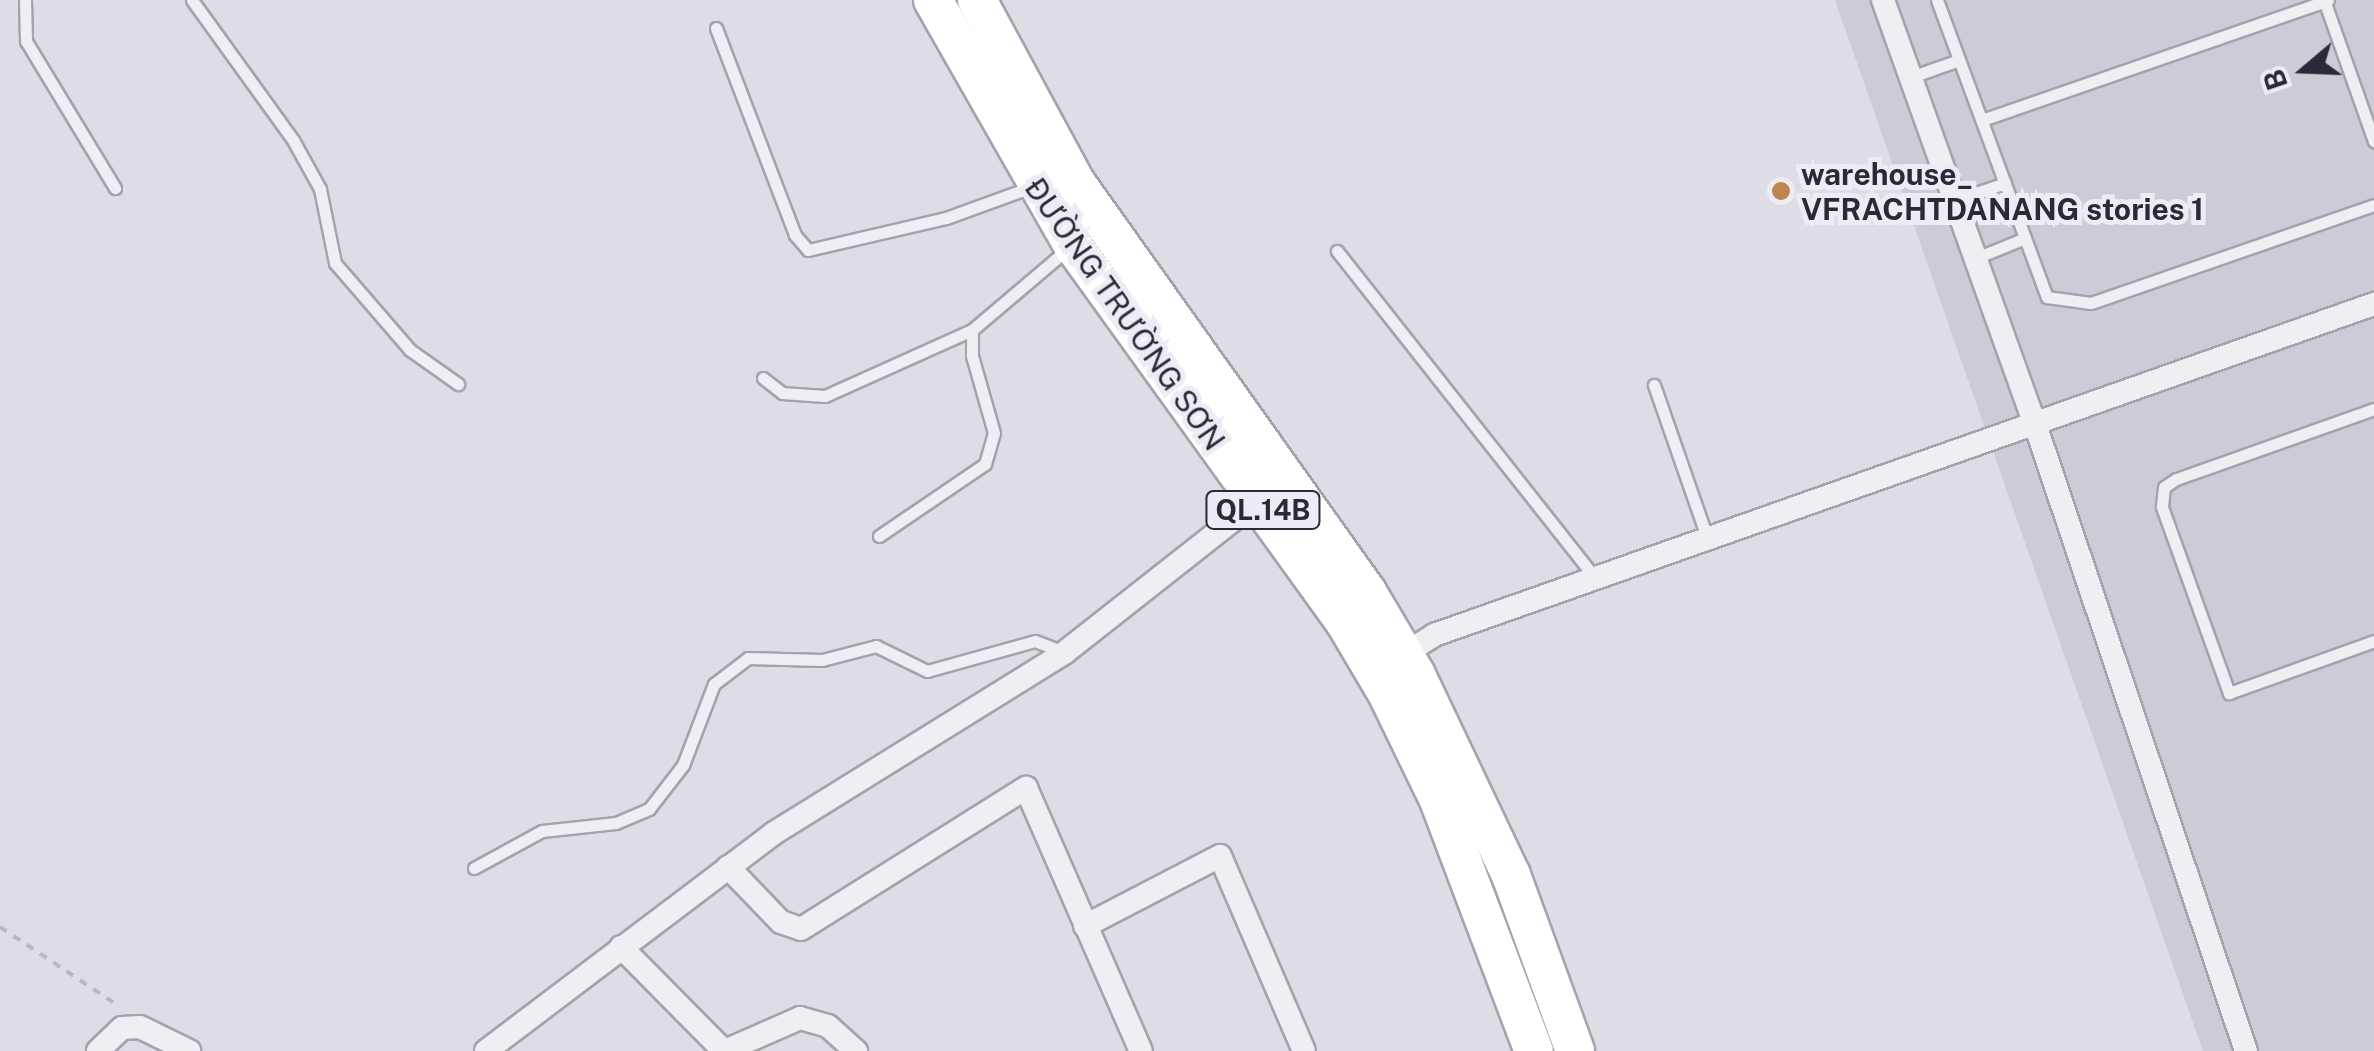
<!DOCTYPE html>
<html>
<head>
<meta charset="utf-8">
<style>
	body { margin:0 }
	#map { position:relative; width:2374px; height:1051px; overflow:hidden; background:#dedce5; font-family:"Public Sans",sans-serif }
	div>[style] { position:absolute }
	.built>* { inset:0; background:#cdcbd5 }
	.path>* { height:4px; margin-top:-2px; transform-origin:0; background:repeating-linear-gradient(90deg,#b9b7bf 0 8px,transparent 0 16px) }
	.roads { filter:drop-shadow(2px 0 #a5a2ae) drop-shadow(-2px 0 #a5a2ae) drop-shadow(0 2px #a5a2ae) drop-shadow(0 -2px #a5a2ae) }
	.service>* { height:11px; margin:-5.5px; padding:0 5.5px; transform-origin:5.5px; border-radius:5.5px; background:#f0eef3 }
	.minor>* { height:22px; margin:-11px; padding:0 11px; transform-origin:11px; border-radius:11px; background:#f0eef3 }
	.trunk>* { height:38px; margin:-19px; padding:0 19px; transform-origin:19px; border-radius:19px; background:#fff }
	.dots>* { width:28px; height:28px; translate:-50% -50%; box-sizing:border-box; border:5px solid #edebf3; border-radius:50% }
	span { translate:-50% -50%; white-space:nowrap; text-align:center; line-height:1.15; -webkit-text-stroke:10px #edebf3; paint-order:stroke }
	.shield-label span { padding:2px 8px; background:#edebf3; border:2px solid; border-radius:8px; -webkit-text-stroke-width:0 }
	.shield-label { font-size:28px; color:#2c2839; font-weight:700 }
	.poi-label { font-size:30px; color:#2c2839; font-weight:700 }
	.left { translate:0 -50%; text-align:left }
	.street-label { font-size:30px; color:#2c2839 }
	.north { position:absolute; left:2254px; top:20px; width:100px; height:100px; -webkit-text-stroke:8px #edebf3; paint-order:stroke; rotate:251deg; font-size:28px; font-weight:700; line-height:40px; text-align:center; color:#2c2839 }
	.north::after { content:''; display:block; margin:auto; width:35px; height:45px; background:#2c2839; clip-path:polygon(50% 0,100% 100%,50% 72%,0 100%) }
</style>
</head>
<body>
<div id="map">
	<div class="built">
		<div style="clip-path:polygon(1835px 0,2374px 0,2374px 1051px,2203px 1051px)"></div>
	</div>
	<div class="path">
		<div style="left:0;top:927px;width:143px;rotate:33.6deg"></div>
	</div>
	<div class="roads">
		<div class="service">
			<div style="left:25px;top:0;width:41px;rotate:88.6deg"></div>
			<div style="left:26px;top:41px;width:172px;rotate:58.8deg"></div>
			<div style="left:192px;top:0;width:173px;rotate:54.2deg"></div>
			<div style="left:293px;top:140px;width:56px;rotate:61.1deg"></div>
			<div style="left:320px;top:189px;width:76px;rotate:78.5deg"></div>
			<div style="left:335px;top:263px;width:115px;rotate:49.2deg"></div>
			<div style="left:410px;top:350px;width:59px;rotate:35.3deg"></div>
			<div style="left:1937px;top:0;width:317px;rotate:69.7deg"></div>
			<div style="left:2047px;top:297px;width:44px;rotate:7.8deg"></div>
			<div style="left:2091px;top:303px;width:299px;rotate:-19.1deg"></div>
			<div style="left:2324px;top:0;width:150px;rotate:70.5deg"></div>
			<div style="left:716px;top:28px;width:222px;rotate:69.1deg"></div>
			<div style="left:795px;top:235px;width:20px;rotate:49deg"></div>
			<div style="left:808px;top:250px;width:142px;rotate:-13.1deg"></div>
			<div style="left:946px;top:218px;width:90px;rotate:-20deg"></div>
			<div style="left:1911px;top:77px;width:51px;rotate:-19.5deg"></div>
			<div style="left:1982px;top:120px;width:366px;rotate:-19.1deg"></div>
			<div style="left:1956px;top:200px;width:52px;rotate:-19.1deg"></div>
			<div style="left:1337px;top:251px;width:417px;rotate:51.7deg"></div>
			<div style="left:1976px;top:258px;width:53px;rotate:-22.2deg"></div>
			<div style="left:763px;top:378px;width:24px;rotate:38deg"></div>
			<div style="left:782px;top:393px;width:43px;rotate:4deg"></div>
			<div style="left:825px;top:396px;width:161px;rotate:-24.2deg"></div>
			<div style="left:1654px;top:385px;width:161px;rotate:70.8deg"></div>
			<div style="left:2374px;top:409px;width:210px;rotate:160.5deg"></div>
			<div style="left:2176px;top:479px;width:14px;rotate:146deg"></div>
			<div style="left:2164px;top:487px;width:20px;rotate:96deg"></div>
			<div style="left:2162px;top:507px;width:198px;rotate:70.2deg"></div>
			<div style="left:2229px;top:693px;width:154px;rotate:-19.7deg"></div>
			<div style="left:879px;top:536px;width:128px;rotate:-34.2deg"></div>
			<div style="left:985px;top:464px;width:32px;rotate:-74deg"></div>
			<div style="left:994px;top:433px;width:80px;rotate:-105.9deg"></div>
			<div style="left:972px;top:356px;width:26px;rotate:-90deg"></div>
			<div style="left:972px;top:330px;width:128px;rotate:-40.3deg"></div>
			<div style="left:474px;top:868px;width:77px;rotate:-28.6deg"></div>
			<div style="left:542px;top:831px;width:74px;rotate:-6.2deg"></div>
			<div style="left:616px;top:823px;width:36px;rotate:-23deg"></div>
			<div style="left:649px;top:809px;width:56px;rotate:-52.3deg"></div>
			<div style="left:683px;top:765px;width:87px;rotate:-69.1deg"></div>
			<div style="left:714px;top:684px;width:43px;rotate:-37.4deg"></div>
			<div style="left:748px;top:658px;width:74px;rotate:1.5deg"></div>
			<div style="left:822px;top:660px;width:56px;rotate:-14.5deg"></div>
			<div style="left:876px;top:646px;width:57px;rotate:26.1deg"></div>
			<div style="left:927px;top:671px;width:112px;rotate:-15.5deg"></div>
			<div style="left:1035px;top:641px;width:30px;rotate:21deg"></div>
		</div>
		<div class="minor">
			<div style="left:1883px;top:0;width:447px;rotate:70.3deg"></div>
			<div style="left:2034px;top:421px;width:665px;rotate:71.4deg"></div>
			<div style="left:1404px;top:654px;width:36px;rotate:-32deg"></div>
			<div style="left:1434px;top:635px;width:997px;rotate:-19.4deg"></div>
			<div style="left:728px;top:867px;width:76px;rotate:46.1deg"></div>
			<div style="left:781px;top:922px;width:21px;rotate:19deg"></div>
			<div style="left:801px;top:929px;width:266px;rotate:-32.1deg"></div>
			<div style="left:1026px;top:788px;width:287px;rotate:66.4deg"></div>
			<div style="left:1085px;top:926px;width:152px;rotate:-27.4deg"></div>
			<div style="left:1220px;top:856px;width:212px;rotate:66.7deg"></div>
			<div style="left:621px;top:947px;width:146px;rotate:45.3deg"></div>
			<div style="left:98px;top:1051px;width:33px;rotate:-44deg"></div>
			<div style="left:122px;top:1028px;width:18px;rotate:-3deg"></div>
			<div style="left:140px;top:1027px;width:55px;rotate:26.1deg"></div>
			<div style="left:486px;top:1051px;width:361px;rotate:-37.1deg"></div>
			<div style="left:774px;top:833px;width:341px;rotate:-31.8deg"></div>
			<div style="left:1064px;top:653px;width:244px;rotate:-38.2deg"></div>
			<div style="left:725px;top:1051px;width:82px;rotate:-23.7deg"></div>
			<div style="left:800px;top:1018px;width:29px;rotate:16deg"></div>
			<div style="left:828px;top:1026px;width:38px;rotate:42deg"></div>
		</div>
		<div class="trunk">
			<div style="left:933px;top:0;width:282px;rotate:60.3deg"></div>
			<div style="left:1073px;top:245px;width:465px;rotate:54.2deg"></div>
			<div style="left:1345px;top:622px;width:82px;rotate:59.4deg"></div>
			<div style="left:1387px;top:693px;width:119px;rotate:64.1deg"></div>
			<div style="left:1439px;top:800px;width:268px;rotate:69.3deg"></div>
			<div style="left:977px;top:0;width:208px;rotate:61.6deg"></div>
			<div style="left:1076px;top:183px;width:502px;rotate:54.57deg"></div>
			<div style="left:1367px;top:592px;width:96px;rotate:59.4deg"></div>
			<div style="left:1416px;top:675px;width:221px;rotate:64.6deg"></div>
			<div style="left:1511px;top:875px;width:187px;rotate:70deg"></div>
		</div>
	</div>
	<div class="dots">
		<div style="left:1781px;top:191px;background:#bf854c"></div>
	</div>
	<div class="shield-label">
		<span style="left:1263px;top:510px">QL.14B</span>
	</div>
	<div class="poi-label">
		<span class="left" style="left:1801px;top:191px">warehouse_<br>VFRACHTDANANG stories 1</span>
	</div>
	<div class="street-label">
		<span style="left:1125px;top:314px;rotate:55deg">ĐƯỜNG TRƯỜNG SƠN</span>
	</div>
	<div class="north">B</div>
</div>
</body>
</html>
